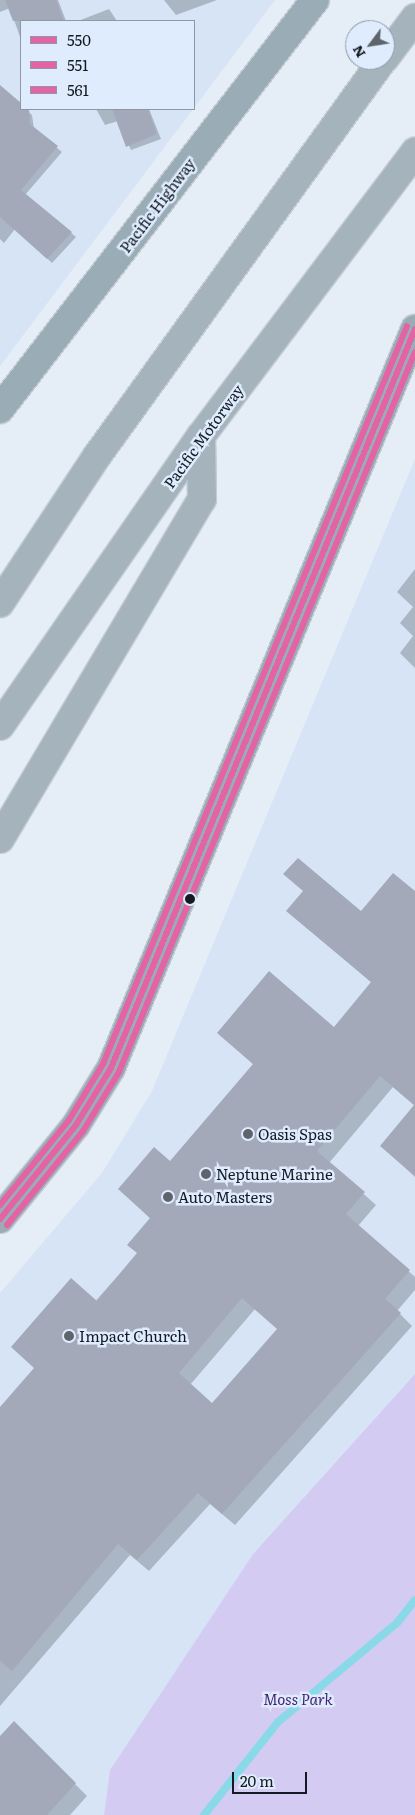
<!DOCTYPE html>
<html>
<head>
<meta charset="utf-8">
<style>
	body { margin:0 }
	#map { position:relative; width:415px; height:1815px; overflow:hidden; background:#e5edf7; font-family:Literata,serif }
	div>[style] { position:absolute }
	.built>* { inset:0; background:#d6e4f6 }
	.green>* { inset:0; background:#d4cbf2 }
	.shadow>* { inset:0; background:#0003 }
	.stream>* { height:8px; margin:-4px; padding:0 4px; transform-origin:4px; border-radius:4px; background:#8ad9e9 }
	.building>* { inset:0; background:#a4a9ba }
	.roads { filter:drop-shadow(1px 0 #c5cbd3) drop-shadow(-1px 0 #c5cbd3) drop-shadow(0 1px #c5cbd3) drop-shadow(0 -1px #c5cbd3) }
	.minor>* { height:28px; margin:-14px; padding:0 14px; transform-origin:14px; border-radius:14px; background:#9aacb6 }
	.highway>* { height:28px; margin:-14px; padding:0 14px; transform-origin:14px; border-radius:14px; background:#a5b3bc }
	.bus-1>* { height:6px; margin:-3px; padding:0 3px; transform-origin:3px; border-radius:3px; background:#e463a4 }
	.bus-2>* { height:6px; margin:-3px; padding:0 3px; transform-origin:3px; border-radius:3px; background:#e463a4 }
	.bus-3>* { height:6px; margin:-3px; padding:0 3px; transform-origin:3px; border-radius:3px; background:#e463a4 }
	.dots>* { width:14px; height:14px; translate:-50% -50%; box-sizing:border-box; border:2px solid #deecfe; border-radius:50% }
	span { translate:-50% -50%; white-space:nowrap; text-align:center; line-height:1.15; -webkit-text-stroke:5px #deecfe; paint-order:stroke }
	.street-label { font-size:15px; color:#151a20 }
	.poi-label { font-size:15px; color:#151a20 }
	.left { translate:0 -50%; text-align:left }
	.park-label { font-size:15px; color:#451f71; font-style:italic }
	.legend { position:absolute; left:20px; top:20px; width:175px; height:90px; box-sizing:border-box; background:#deecfe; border:1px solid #8e98a5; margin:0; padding:6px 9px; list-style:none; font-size:15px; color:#151a20 }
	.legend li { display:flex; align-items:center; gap:10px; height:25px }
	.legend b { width:25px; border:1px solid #8e98a5 }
	.north { position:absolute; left:345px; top:20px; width:50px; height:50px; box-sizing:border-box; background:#deecfe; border:1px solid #8e98a5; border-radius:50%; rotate:239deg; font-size:14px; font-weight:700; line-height:20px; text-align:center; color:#151a20 }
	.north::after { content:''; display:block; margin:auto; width:18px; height:22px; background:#5e646b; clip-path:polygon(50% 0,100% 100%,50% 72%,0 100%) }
	.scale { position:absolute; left:232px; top:1772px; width:75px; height:22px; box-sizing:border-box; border:2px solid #151a20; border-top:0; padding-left:6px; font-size:15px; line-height:18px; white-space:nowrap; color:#151a20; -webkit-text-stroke:4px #deecfe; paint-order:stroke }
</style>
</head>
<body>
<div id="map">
	<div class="built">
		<div style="clip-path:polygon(0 0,275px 0,194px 108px,194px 21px,21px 21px,21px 109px,193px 109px,0 366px)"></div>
		<div style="clip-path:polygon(415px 459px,415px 1374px,253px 1554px,110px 1770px,104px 1815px,0 1815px,0 1293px,102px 1173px,152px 1091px)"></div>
	</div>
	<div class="green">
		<div style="clip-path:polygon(415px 1374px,415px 1815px,104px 1815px,110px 1770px,253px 1554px)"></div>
	</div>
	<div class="shadow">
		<div style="clip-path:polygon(0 0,58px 0,66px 21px,21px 21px,21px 40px,10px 8px,0 12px)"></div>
		<div style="clip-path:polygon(164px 0,217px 0,176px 15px)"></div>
		<div style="clip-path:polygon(109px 9px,117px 21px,78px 21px)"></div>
		<div style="clip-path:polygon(17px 101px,32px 115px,34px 129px,62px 152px,25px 195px,76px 237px,52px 263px,15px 229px,4px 243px,0 239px,0 102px)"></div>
		<div style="clip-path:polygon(96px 109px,149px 109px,161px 139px,131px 150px,118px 121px,105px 125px)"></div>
		<div style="clip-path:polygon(415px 569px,415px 668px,400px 653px,413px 636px,400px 623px,413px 607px,397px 592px)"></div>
		<div style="clip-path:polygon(evenodd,415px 892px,415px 1106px,393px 1087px,329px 1163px,376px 1205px,358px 1226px,415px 1277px,415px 1290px,397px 1311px,412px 1326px,235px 1525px,210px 1504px,149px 1571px,130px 1555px,0 1706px,0 1409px,138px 1253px,151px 1219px,119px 1189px,170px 1163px,254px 1065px,219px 1033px,334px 1029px,372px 983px,288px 911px,361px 913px,415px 892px,255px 1309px,278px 1329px,212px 1405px,190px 1385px,255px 1309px)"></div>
		<div style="clip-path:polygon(415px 1106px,415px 1177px,381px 1146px)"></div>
		<div style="clip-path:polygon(14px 1723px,87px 1796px,70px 1815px,0 1815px,0 1738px)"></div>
	</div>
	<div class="stream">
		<div style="left:204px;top:1815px;width:119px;rotate:-51.5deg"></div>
		<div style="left:278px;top:1722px;width:155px;rotate:-39.8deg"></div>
		<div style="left:397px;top:1623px;width:29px;rotate:-52deg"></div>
	</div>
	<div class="building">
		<div style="clip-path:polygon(5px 0,56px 0,64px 21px,13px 21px)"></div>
		<div style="clip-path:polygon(0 85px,21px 103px,21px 109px,29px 109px,30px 124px,58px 146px,21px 190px,72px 232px,47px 259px,0 217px)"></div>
		<div style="clip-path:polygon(112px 109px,148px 109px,157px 134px,126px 147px)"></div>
		<div style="clip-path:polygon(evenodd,298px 858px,361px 911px,393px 873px,415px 891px,415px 1176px,380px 1146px,414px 1105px,380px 1076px,317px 1151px,365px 1192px,346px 1214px,410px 1270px,385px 1299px,401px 1313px,222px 1514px,198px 1493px,137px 1560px,118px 1544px,12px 1671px,0 1661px,0 1407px,34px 1368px,11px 1347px,71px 1278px,97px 1301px,137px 1253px,127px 1245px,150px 1218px,118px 1189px,154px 1147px,170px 1161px,253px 1064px,217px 1033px,269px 971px,334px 1027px,371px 982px,286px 911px,303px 891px,283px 874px,298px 858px,242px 1298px,277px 1329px,212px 1403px,179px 1373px,242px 1298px)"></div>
		<div style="clip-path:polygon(14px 1721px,76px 1783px,47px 1815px,0 1815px,0 1736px)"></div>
	</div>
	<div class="roads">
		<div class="minor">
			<div style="left:0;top:409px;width:516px;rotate:-52.4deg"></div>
			<div style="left:0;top:1219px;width:121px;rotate:-51deg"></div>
			<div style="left:76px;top:1125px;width:67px;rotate:-58.4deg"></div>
			<div style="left:111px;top:1068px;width:799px;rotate:-67.64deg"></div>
		</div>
		<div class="highway">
			<div style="left:385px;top:58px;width:50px;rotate:-53.1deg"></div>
			<div style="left:0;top:603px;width:176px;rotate:-56.6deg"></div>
			<div style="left:97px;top:456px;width:488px;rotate:-54.2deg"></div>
			<div style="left:0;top:726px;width:353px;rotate:-55.3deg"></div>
			<div style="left:201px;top:436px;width:356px;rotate:-53deg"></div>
			<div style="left:0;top:839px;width:395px;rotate:-59.3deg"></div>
			<div style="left:202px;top:499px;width:63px;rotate:-90.9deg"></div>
		</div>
	</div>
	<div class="bus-1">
		<div style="left:0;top:1219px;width:121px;rotate:-51deg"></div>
		<div style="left:76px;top:1125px;width:67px;rotate:-58.4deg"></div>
		<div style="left:111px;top:1068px;width:799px;rotate:-67.64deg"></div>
	</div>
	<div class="bus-2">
		<div style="left:7px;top:1225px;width:121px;rotate:-51deg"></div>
		<div style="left:83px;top:1131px;width:69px;rotate:-58.6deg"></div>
		<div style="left:119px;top:1072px;width:778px;rotate:-67.65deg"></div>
	</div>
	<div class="bus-3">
		<div style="left:0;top:1205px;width:109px;rotate:-50.9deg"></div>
		<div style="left:69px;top:1120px;width:66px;rotate:-58.7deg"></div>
		<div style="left:103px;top:1064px;width:798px;rotate:-67.61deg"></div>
	</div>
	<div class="dots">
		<div style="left:190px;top:899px;background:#151a20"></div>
		<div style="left:248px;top:1134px;background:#5e646b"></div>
		<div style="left:206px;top:1174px;background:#5e646b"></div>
		<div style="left:168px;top:1197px;background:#5e646b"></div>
		<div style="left:69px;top:1336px;background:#5e646b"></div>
	</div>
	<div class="street-label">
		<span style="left:157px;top:205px;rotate:-53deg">Pacific Highway</span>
		<span style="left:203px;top:436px;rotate:-54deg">Pacific Motorway</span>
	</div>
	<div class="poi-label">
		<span class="left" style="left:258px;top:1134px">Oasis Spas</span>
		<span class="left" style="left:216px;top:1174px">Neptune Marine</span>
		<span class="left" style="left:178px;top:1197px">Auto Masters</span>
		<span class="left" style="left:79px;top:1336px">Impact Church</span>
	</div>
	<div class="park-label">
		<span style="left:298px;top:1699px">Moss Park</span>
	</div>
	<ul class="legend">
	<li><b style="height:6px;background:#e463a4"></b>550</li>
	<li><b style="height:6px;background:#e463a4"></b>551</li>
	<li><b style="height:6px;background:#e463a4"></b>561</li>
	</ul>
	<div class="north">N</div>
	<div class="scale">20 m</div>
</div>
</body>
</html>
